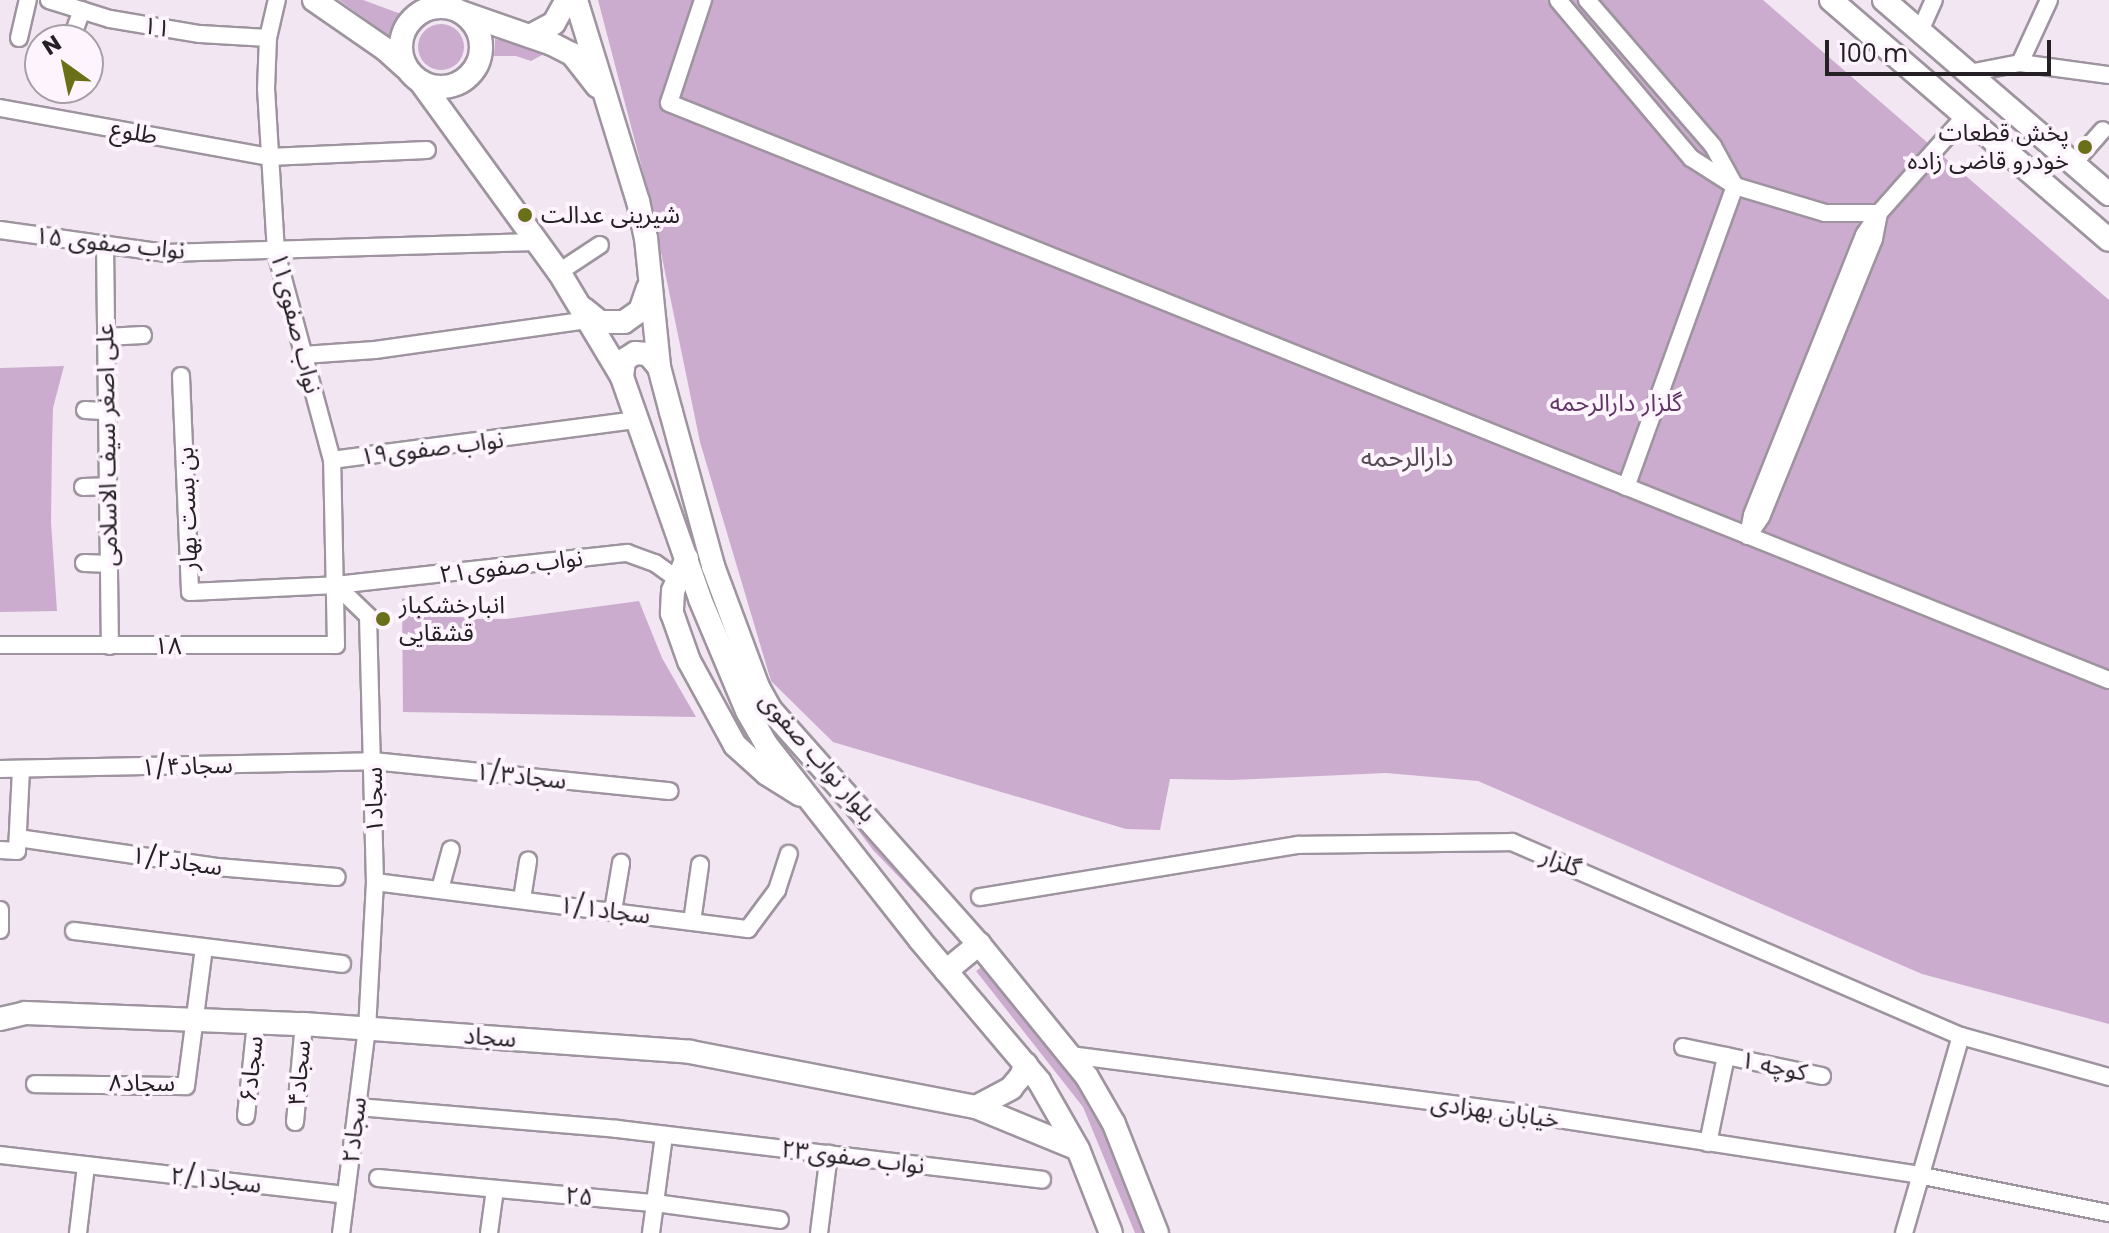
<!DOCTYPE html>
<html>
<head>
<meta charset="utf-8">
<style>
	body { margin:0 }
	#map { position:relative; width:2109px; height:1233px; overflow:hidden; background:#f1e6f2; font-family:Poppins,"Noto Sans Arabic",sans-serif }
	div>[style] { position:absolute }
	.green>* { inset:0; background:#ccacce }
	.round { border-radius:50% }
	.roads { filter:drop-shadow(2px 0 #9e949f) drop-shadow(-2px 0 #9e949f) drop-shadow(0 2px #9e949f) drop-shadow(0 -2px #9e949f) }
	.street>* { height:16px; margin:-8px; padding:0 8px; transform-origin:8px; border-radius:8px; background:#fff }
	.secondary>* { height:22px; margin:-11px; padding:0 11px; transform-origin:11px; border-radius:11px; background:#fff }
	.secondary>.ring { margin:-11px; padding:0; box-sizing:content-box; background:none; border:22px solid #fff; border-radius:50% }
	.dots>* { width:22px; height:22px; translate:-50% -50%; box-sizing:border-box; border:4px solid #fdf4fe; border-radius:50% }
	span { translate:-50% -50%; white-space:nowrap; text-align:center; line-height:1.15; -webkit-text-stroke:8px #fdf4fe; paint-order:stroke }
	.street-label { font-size:24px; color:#242024 }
	.poi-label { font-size:24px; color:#242024 }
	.right { translate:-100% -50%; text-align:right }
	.left { translate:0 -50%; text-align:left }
	.park-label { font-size:24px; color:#613565 }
	.neighbourhood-label { font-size:26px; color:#544b55 }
	.north { position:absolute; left:24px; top:24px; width:80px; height:80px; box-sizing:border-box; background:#fdf4fe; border:2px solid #a69fa7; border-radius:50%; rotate:327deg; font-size:22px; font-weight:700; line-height:32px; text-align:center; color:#242024 }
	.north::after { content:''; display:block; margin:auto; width:28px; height:36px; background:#697017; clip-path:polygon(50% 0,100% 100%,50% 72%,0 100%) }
	.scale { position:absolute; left:1825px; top:40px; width:226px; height:36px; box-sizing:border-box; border:4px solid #242024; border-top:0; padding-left:10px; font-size:24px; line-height:28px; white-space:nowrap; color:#242024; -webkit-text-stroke:6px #fdf4fe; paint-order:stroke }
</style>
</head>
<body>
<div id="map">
	<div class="green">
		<div style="clip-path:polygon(339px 0,363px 0,401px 14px,391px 37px)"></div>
		<div style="clip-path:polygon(598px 0,1763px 0,2109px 300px,2109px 1024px,1922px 974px,1478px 781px,1386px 773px,1232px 780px,1170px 779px,1160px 830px,1126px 829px,833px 742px,771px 681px,700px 442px,650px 199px)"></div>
		<div class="round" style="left:418px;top:24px;width:46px;height:46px"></div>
		<div style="clip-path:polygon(495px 39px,540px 48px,544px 54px,531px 61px,516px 56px,494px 56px)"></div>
		<div style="clip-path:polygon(64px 366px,53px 408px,52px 446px,51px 522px,57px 611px,0 612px,0 368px)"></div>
		<div style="clip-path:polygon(402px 598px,439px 614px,475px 619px,507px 619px,639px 601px,662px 658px,696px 717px,403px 712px)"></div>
		<div style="clip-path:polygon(799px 752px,957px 930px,954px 934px,873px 850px)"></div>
		<div style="clip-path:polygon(983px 966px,1056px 1048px,1108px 1123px,1151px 1233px,1135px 1233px,1083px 1107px,976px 971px)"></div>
	</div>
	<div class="roads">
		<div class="street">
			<div style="left:49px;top:0;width:64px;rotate:17.3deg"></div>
			<div style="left:110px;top:19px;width:91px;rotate:9.5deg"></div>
			<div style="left:200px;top:34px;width:68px;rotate:3.4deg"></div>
			<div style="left:703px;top:0;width:108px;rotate:108.3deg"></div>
			<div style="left:669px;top:103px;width:1551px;rotate:21.84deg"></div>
			<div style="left:1558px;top:0;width:207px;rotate:49.9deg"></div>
			<div style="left:1691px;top:158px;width:52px;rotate:32.5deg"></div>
			<div style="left:1735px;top:186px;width:94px;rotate:16.7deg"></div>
			<div style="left:1825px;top:213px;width:54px"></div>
			<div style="left:1587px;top:0;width:193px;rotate:49.2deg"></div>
			<div style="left:1713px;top:146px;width:46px;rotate:61.2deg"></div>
			<div style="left:1735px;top:186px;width:320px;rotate:109.9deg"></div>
			<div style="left:1920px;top:31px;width:34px;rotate:-66deg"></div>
			<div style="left:19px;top:38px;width:39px;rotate:-77deg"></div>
			<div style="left:71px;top:40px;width:32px;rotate:-70deg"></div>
			<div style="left:2020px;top:63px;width:69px;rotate:-65.3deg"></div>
			<div style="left:1969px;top:73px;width:52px;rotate:-11.1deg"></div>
			<div style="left:2020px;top:63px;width:90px;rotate:7.7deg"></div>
			<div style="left:0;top:108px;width:273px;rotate:10.3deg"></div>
			<div style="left:269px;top:157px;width:158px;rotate:-2.5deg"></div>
			<div style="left:2073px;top:164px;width:45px;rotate:-48.6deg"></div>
			<div style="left:1879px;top:213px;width:26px;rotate:101deg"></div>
			<div style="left:1874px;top:239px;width:300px;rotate:112.1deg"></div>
			<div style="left:1761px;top:517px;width:23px;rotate:124deg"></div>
			<div style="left:1748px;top:536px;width:21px;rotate:-79deg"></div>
			<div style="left:1752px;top:515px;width:302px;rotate:-68.2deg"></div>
			<div style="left:1864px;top:235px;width:27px;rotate:-56deg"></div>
			<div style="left:1879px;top:213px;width:130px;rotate:-48.4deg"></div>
			<div style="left:0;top:230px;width:168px;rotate:7.9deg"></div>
			<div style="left:166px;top:253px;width:371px;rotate:-1.7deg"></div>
			<div style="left:105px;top:244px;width:402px;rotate:89.3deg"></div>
			<div style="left:559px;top:272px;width:49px;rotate:-33.4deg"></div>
			<div style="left:106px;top:337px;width:37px;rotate:-3deg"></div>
			<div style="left:303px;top:355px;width:72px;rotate:-4deg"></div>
			<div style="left:375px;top:350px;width:216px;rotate:-8deg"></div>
			<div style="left:181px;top:376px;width:216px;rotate:87.6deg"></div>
			<div style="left:190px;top:592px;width:146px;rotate:-2.7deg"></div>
			<div style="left:336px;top:585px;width:293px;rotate:-6.3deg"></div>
			<div style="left:627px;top:553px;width:30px;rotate:20deg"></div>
			<div style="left:655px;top:563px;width:29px;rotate:36deg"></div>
			<div style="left:85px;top:410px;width:22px;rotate:3deg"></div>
			<div style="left:332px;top:460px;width:307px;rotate:-7.5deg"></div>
			<div style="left:83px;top:487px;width:25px;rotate:-2deg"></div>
			<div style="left:84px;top:563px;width:25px;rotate:2deg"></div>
			<div style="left:336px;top:585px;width:45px;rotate:44.1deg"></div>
			<div style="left:368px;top:616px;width:266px;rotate:88.5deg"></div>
			<div style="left:375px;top:882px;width:146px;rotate:93.1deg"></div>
			<div style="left:367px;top:1028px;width:207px;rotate:97.2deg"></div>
			<div style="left:0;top:645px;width:336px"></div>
			<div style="left:336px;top:645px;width:185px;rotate:-91.2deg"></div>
			<div style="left:332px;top:460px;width:215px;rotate:-105.1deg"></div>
			<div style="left:276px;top:252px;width:163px;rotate:-93.5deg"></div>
			<div style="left:266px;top:89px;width:51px;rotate:-87.8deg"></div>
			<div style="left:268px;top:38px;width:39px;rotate:-77deg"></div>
			<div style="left:0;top:769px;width:373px;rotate:-1.2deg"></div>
			<div style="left:373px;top:761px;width:298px;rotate:5.8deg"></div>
			<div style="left:18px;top:838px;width:201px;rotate:8.3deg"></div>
			<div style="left:217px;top:867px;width:120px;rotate:4.8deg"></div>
			<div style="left:0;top:850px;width:17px;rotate:3deg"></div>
			<div style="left:17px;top:851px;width:81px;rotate:-87.2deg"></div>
			<div style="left:375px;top:882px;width:376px;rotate:7.2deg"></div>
			<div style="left:748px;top:929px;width:49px;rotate:-53.4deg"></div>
			<div style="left:777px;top:890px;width:38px;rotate:-72deg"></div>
			<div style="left:440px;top:889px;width:41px;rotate:-74.6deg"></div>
			<div style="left:980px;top:897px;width:322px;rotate:-9.3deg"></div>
			<div style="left:1298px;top:845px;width:214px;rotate:-0.8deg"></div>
			<div style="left:1512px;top:842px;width:489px;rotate:23.4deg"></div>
			<div style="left:1961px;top:1036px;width:154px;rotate:15.5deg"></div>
			<div style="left:522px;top:899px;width:39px;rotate:-81deg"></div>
			<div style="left:613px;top:911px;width:49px;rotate:-80.5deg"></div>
			<div style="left:692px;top:922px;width:58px;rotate:-82deg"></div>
			<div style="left:0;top:930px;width:20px;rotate:-90deg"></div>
			<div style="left:74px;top:931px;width:270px;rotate:7deg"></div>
			<div style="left:1683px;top:1047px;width:142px;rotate:11.8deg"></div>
			<div style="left:1070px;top:1055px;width:447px;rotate:7.3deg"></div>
			<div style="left:1513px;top:1112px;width:410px;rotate:8.8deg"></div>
			<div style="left:1918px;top:1175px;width:195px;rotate:11.3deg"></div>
			<div style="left:35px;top:1084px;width:151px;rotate:0.8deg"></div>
			<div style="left:186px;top:1086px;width:140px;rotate:-82.6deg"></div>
			<div style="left:357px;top:1107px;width:261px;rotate:4.8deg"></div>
			<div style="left:617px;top:1129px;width:428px;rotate:6.8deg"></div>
			<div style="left:246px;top:1116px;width:95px;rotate:-83.9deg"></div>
			<div style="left:295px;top:1122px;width:98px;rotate:-84.8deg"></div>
			<div style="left:1708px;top:1143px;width:89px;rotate:-78.3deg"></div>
			<div style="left:0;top:1155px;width:348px;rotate:6.6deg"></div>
			<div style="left:378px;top:1178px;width:278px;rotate:5.2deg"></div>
			<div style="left:655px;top:1203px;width:126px;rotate:7.7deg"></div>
			<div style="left:78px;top:1233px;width:67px;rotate:-83.2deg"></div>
			<div style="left:489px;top:1233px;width:44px;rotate:-82.2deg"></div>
			<div style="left:651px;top:1233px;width:99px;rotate:-82.4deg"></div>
			<div style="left:819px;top:1233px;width:80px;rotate:-82.8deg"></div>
			<div style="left:1904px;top:1233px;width:205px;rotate:-73.9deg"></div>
		</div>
		<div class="secondary">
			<div style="left:314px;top:0;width:86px;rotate:34.6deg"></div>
			<div style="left:385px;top:49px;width:28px;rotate:42deg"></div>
			<div style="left:576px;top:0;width:210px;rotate:72.9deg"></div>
			<div style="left:638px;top:201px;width:38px;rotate:78deg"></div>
			<div style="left:646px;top:238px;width:130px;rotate:84.2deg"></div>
			<div style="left:659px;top:367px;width:47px;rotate:75.1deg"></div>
			<div style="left:671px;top:412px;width:160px;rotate:74.7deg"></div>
			<div style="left:713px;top:566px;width:129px;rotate:69.6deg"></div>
			<div style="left:758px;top:687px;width:25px;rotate:61deg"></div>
			<div style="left:770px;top:709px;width:314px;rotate:48.4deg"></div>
			<div style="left:979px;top:944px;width:171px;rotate:50.9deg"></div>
			<div style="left:1087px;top:1077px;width:54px;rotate:60.1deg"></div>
			<div style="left:1114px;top:1124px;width:117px;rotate:68.5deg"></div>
			<div style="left:1831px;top:0;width:367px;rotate:40.8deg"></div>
			<div style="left:1884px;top:0;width:297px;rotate:40.8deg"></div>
			<div class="ring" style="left:401px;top:7px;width:58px;height:58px"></div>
			<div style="left:463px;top:13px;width:94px;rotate:19.2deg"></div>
			<div style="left:552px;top:44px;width:22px;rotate:27deg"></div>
			<div style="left:572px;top:54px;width:41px;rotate:52deg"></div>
			<div style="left:530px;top:36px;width:27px;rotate:-28deg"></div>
			<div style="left:554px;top:23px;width:26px;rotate:-61deg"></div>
			<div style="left:420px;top:81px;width:236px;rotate:54deg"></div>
			<div style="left:559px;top:272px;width:122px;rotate:59deg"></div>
			<div style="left:622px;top:377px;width:235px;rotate:70.6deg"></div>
			<div style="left:700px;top:599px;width:121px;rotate:67.2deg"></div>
			<div style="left:747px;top:711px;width:38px;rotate:60deg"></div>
			<div style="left:766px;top:744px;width:249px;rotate:51.8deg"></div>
			<div style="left:920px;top:940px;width:185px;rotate:49.8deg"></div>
			<div style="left:1039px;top:1081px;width:78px;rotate:60.2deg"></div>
			<div style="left:1078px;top:1149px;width:90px;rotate:68.6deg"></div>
			<div style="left:584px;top:309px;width:21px;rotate:39deg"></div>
			<div style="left:600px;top:322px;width:24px"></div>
			<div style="left:624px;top:322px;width:19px;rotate:-35deg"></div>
			<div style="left:640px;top:311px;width:24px;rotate:-71deg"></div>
			<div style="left:622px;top:377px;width:17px;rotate:-83deg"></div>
			<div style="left:624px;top:360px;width:13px;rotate:-32deg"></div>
			<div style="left:635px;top:353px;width:13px;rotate:4deg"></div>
			<div style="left:648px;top:354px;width:17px;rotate:50deg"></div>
			<div style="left:687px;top:558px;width:36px;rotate:113deg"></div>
			<div style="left:673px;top:591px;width:22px;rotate:93deg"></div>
			<div style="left:672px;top:613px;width:51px;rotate:70.5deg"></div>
			<div style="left:689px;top:661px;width:96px;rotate:61.3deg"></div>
			<div style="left:735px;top:745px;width:43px;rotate:42.2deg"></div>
			<div style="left:767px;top:774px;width:39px;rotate:32deg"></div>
			<div style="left:946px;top:971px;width:43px;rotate:-39.3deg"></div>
			<div style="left:0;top:1019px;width:26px;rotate:-13deg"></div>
			<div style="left:25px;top:1013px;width:279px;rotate:2.3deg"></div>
			<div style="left:304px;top:1024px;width:387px;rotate:4.1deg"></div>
			<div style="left:690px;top:1052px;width:291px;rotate:10.9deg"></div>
			<div style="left:976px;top:1107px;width:110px;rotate:22.4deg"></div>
			<div style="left:976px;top:1107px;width:40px;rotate:-28deg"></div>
			<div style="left:1011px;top:1088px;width:16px;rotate:-50deg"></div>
			<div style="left:1021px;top:1076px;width:13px;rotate:-67deg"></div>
		</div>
	</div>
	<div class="dots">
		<div style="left:2085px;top:147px;background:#697017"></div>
		<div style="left:525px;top:215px;background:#697017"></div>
		<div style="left:383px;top:619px;background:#697017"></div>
	</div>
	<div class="street-label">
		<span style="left:157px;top:27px;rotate:10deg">۱۱</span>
		<span style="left:134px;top:132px;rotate:10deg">طلوع</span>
		<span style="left:110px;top:243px;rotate:6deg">نواب صفوی ۱۵</span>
		<span style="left:296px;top:323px;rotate:76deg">۱۱نواب صفوی</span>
		<span style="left:107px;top:445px;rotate:-91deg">علی اصغر سیف الاسلامی</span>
		<span style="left:432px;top:448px;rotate:-7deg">۱۹نواب صفوی</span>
		<span style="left:187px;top:509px;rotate:-92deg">بن بست بهار</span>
		<span style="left:511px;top:566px;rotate:-7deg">۲۱نواب صفوی</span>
		<span style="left:168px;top:646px">۱۸</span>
		<span style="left:818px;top:757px;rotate:49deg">بلوار نواب صفوی</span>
		<span style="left:187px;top:766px;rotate:-2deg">۱/۴سجاد</span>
		<span style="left:521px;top:776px;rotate:6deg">۱/۳سجاد</span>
		<span style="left:374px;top:800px;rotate:-91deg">۱سجاد</span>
		<span style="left:177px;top:861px;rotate:8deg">۱/۲سجاد</span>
		<span style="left:1561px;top:862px;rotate:22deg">گلزار</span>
		<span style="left:605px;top:910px;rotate:7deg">۱/۱سجاد</span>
		<span style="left:490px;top:1037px;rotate:4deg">سجاد</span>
		<span style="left:1774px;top:1066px;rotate:12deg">کوچه ۱</span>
		<span style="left:251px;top:1069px;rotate:-84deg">۶سجاد</span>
		<span style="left:299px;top:1073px;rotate:-85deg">۴سجاد</span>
		<span style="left:142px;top:1083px">۸سجاد</span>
		<span style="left:1495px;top:1111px;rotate:8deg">خیابان بهزادی</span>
		<span style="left:354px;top:1130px;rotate:-83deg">۲سجاد</span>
		<span style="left:853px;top:1157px;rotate:7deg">۲۳نواب صفوی</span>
		<span style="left:216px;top:1180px;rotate:6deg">۲/۱سجاد</span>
		<span style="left:579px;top:1196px;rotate:5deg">۲۵</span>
	</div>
	<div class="poi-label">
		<span class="right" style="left:2069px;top:147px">پخش قطعات<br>خودرو قاضی زاده</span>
		<span class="left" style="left:541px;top:215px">شیرینی عدالت</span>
		<span class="left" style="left:399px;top:619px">انبارخشکبار<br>قشقایی</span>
	</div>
	<div class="park-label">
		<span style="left:1616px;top:403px">گلزار دارالرحمه</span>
	</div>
	<div class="neighbourhood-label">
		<span style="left:1407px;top:458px">دارالرحمه</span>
	</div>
	<div class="north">N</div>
	<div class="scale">100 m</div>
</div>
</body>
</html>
